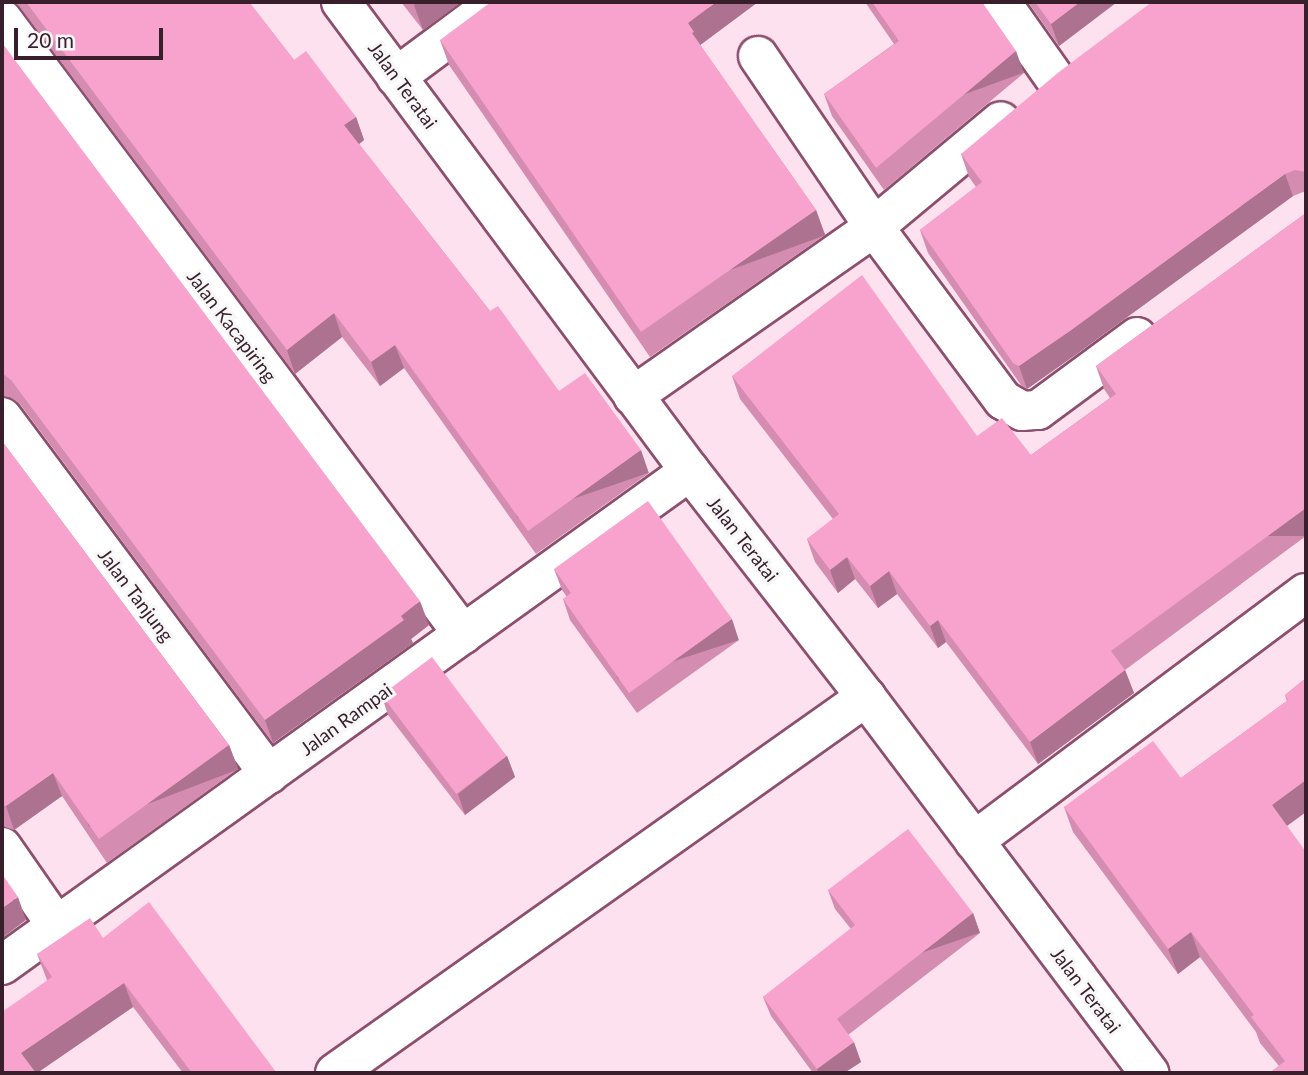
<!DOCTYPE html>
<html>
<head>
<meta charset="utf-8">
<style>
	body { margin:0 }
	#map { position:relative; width:1308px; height:1075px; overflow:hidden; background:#fee1ee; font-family:Lato,sans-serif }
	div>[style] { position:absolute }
	.roads { filter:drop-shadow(2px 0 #8c4f6e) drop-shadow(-2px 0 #8c4f6e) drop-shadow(0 2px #8c4f6e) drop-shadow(0 -2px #8c4f6e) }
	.minor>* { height:38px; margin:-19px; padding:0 19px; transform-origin:19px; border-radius:19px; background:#fff }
	.wall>* { inset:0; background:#d48cb0 }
	.shaded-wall>* { inset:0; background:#ad7290; transform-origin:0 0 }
	.building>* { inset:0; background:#f7a3cd; transform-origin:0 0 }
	span { translate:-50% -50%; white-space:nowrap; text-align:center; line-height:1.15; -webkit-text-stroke:6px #f7f7f7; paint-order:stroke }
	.street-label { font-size:19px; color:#391f2c }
	.frame { position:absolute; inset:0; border:4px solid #391f2c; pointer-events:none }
	.scale { position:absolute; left:14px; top:28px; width:149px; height:32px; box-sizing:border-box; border:4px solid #391f2c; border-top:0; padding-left:9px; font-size:21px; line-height:24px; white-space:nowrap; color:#391f2c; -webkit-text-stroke:5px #f7f7f7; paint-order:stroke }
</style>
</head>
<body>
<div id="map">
	<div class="roads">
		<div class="minor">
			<div style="left:341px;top:2px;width:585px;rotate:53.35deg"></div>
			<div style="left:690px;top:471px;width:286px;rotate:52.1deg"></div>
			<div style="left:866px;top:697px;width:471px;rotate:53deg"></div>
			<div style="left:1001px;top:2px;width:92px;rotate:54.8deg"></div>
			<div style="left:2px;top:19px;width:769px;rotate:53.15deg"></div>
			<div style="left:758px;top:56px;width:207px;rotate:55.8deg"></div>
			<div style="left:874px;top:227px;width:216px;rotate:53.3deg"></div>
			<div style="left:1003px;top:400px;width:22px;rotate:30deg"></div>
			<div style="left:1022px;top:411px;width:16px;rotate:-4deg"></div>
			<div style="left:1038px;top:410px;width:123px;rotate:-36.4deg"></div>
			<div style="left:396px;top:77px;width:126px;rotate:-36.6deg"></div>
			<div style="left:633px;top:396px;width:294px;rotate:-35deg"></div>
			<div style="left:874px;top:227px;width:165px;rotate:-39.8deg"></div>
			<div style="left:2px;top:417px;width:446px;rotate:53.2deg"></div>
			<div style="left:974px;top:841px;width:414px;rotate:-36.8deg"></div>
			<div style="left:2px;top:847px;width:96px;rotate:55.2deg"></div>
			<div style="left:2px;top:965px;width:847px;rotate:-35.68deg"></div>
			<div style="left:335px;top:1073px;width:651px;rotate:-35.3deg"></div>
		</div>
	</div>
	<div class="wall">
		<div style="clip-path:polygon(14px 2px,249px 2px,294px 60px,356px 117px,364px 140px,359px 144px,490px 311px,559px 391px,649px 473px,536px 554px,404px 368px,380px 386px,342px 337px,295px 374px,19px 6px)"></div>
		<div style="clip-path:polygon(401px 2px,461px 2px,423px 30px)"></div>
		<div style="clip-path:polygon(758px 2px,700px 45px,816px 210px,825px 235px,650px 357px,449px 65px,440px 40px)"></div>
		<div style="clip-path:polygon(865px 2px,982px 2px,1024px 73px,884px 190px,832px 116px,824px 94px,894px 44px)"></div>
		<div style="clip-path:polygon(1028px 2px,1117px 2px,1059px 46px)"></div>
		<div style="clip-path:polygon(1306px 2px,1306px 193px,1303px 192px,1293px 196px,1078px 353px,1027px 389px,1021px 385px,928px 253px,920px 230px,976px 187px,969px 177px,961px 154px)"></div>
		<div style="clip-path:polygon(2px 43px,429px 625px,411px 639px,413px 643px,273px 743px,20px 404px,10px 397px,2px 396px)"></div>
		<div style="clip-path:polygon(1306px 213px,1306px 536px,1125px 670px,1134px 693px,1038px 764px,946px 642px,938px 648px,897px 594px,878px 608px,855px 579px,838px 593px,815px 562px,807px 539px,833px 519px,740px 399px,732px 376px,977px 436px,1031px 455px,1110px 398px,1104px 389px,1096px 366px)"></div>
		<div style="clip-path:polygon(2px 441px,229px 745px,238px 769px,107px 863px,62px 796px,14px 830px,2px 826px)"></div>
		<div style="clip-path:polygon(554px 569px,739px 640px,637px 713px,570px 620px,563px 599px,567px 597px,562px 590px)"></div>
		<div style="clip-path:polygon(1306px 678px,1306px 812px,1287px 826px,1306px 1073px,1279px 1066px,1260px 1043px,1256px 1032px,1200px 957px,1178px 974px,1073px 832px,1064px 807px,1181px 778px,1287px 701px,1285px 695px)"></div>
		<div style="clip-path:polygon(381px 694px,507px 756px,515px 777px,465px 815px,388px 715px)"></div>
		<div style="clip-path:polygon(828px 890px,973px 913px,980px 933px,848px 1035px,861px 1062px,844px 1073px,813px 1073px,771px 1016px,763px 997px,851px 929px,835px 909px)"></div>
		<div style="clip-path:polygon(103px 938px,276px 1073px,183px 1073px,133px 1007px,37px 1073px,2px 1073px,47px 980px,37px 954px)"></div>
	</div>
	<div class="shaded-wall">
		<div style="clip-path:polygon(418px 2px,461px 2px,423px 30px,414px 5px)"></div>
		<div style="clip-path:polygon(716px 2px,758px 2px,699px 46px,701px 58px,688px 23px)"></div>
		<div style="clip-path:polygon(1080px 2px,1117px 2px,1059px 46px,1051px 24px)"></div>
		<div style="left:1016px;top:51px;width:23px;height:182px;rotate:70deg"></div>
		<div style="clip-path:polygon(356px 117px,364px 140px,353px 149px,344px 125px)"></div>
		<div style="clip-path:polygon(1285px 174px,1293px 196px,1078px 353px,1027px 389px,1019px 366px)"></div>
		<div style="left:816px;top:210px;width:27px;height:213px;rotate:70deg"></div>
		<div style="clip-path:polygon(334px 313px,342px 337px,295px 374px,287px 350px)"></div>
		<div style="clip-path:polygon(395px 345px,404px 368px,380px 386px,371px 362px)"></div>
		<div style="left:641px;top:450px;width:24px;height:139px;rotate:71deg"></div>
		<div style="left:1306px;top:508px;width:28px;height:242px;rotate:90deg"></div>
		<div style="clip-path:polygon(847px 557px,855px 579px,838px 593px,830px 570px)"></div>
		<div style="clip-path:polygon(889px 571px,897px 594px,878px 608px,870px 586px)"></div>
		<div style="clip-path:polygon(420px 601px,429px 625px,411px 639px,413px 643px,273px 743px,265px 720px)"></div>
		<div style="left:732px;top:619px;width:22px;height:127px;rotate:72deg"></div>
		<div style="clip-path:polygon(938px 620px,946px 642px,938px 648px,930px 626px)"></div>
		<div style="clip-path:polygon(1125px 670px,1134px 693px,1038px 764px,1030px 742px)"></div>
		<div style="left:229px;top:745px;width:26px;height:160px;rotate:69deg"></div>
		<div style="clip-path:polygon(507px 756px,515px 777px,465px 815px,458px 794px)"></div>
		<div style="clip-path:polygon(53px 773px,62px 796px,14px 830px,6px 806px)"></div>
		<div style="clip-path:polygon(1306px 780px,1306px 812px,1281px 830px,1272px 805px)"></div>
		<div style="clip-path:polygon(18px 897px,26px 920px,2px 938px,2px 908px)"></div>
		<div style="left:973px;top:913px;width:21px;height:172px;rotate:71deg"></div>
		<div style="clip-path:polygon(1191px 932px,1200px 957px,1178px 974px,1168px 949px)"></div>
		<div style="clip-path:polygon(124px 983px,133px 1007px,37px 1073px,29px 1073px,21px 1053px)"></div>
		<div style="clip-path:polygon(854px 1042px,861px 1062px,844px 1073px,818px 1073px,817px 1069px)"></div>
	</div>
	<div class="building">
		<div style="clip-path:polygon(26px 2px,249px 2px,294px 60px,306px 51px,356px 117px,344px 125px,490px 311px,498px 306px,559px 391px,585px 373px,641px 450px,528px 531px,395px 345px,371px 362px,334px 313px,287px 350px)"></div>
		<div style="clip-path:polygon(491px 2px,716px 2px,688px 23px,694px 32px,692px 33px,816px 210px,641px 332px,440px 40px)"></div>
		<div style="clip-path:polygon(872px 2px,982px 2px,1016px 51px,876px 168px,824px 94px,899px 41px)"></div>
		<div style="clip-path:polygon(1035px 2px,1080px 2px,1051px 24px)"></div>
		<div style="clip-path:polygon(1152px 2px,1306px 2px,1306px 172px,1295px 170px,1285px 174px,1070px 331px,1019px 366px,1013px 363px,920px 230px,982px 182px,961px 154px,1059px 72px)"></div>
		<div style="clip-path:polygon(2px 43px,420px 601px,401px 616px,404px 620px,265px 720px,11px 380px,2px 373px)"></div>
		<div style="clip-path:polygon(1306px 213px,1306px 508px,1111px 651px,1125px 670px,1030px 742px,938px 620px,930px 626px,889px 571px,870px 586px,847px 557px,830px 570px,807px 539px,839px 514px,732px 376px,862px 275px,977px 436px,1002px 418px,1031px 455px,1116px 394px,1096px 366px)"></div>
		<div style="clip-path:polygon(2px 441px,229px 745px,99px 839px,53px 773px,6px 806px,2px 805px)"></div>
		<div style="clip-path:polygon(648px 501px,732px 619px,629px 693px,563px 599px,571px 593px,554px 569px)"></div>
		<div style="left:432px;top:657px;width:124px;height:63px;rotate:53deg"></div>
		<div style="clip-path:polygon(1306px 678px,1306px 780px,1272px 805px,1306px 852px,1306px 1073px,1269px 1073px,1285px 1061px,1251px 1017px,1254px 1015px,1191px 932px,1168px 949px,1064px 807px,1153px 741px,1181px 778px,1288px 700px,1285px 695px)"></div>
		<div style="clip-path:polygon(908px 829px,973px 913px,837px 1019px,854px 1042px,817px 1069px,763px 997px,855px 925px,828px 890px)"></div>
		<div style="clip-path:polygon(2px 874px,18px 897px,2px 908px)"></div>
		<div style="clip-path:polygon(149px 902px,276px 1072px,274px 1073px,192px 1073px,124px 983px,21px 1053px,36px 1073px,2px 1073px,2px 1012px,52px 977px,37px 954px,90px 918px,103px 938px)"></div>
	</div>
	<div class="street-label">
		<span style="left:403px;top:85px;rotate:54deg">Jalan Teratai</span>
		<span style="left:232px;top:326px;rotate:53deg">Jalan Kacapiring</span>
		<span style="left:743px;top:539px;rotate:52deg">Jalan Teratai</span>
		<span style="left:136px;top:595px;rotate:53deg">Jalan Tanjung</span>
		<span style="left:346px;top:719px;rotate:-36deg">Jalan Rampai</span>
		<span style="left:1086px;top:990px;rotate:53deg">Jalan Teratai</span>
	</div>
	<div class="frame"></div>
	<div class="scale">20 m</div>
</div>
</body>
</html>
